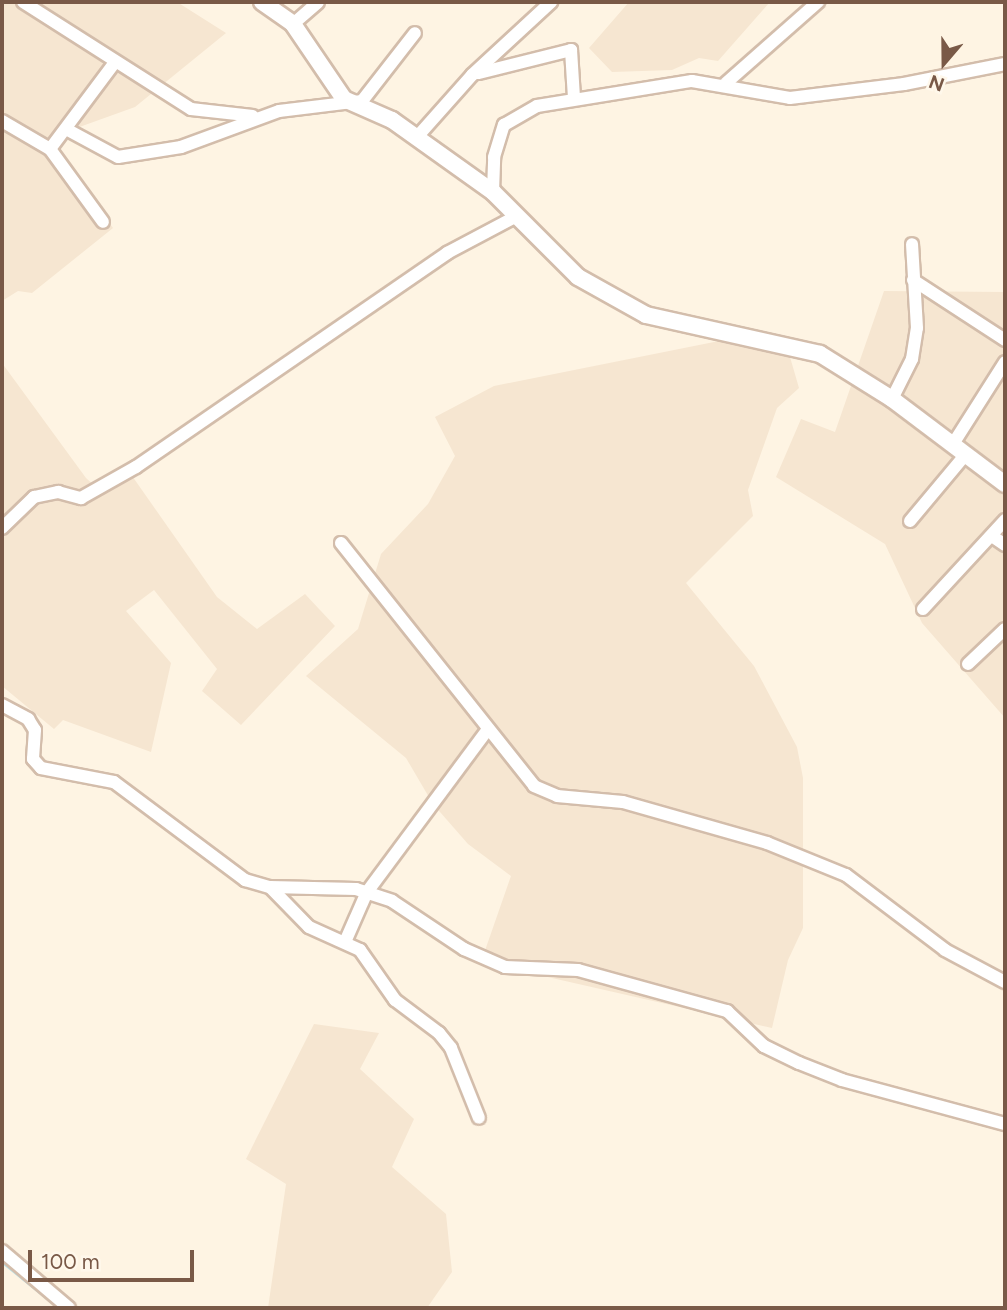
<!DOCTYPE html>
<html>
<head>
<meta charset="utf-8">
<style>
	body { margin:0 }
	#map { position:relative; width:1007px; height:1310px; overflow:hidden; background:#fef4e3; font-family:Figtree,sans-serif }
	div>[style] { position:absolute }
	.residential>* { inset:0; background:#f6e6d1 }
	.stream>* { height:3.5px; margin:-1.75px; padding:0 1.75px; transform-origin:1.75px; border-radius:1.75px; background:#b6e1e9 }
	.roads { filter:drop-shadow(2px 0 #d3bdab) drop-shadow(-2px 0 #d3bdab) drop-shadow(0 2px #d3bdab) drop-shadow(0 -2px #d3bdab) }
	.minor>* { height:12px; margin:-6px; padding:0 6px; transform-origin:6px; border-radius:6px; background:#fff }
	.tertiary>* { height:16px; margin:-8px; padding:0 8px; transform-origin:8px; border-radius:8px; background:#fff }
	span { translate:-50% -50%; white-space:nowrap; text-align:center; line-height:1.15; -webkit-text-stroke:6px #fff8eb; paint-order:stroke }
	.frame { position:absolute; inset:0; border:4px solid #795947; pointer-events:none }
	.north { position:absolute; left:909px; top:28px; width:70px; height:70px; -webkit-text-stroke:5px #fff8eb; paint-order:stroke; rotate:200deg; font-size:19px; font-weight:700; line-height:28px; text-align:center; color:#795947 }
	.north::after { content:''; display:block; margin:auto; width:24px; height:32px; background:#795947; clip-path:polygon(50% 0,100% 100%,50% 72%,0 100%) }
	.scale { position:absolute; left:28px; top:1250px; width:166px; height:32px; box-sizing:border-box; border:4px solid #795947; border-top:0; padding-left:9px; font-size:21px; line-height:24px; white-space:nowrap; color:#795947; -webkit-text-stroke:5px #fff8eb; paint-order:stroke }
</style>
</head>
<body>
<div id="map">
	<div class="residential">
		<div style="clip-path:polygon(2px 2px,177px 2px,226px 33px,135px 107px,60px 134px,50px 144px,113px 228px,32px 293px,18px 291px,2px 301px)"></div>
		<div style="clip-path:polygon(629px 2px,770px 2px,718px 61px,699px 58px,672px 70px,612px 72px,589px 48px)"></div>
		<div style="clip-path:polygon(884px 291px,1005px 292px,1005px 718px,922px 623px,885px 544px,776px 477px,801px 419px,835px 432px)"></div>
		<div style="clip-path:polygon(729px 339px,790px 357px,799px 388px,777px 408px,748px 490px,753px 516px,686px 583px,754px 666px,797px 747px,803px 778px,803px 928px,788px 960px,772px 1028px,481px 962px,511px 876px,468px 844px,433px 804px,406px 758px,306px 676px,358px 629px,381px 554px,428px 504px,455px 456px,435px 417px,494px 386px)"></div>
		<div style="clip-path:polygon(2px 363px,86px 478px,98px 489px,130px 473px,217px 597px,257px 629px,305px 594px,335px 626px,241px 725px,202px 691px,217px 669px,154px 590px,126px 611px,171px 663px,151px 752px,63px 720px,54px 729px,2px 686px)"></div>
		<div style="clip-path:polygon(314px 1024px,379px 1033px,360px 1069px,414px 1119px,392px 1167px,446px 1214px,452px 1272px,427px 1308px,268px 1308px,286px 1184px,246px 1159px)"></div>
	</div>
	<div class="stream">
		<div style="left:2px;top:1261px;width:75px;rotate:39deg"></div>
	</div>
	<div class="roads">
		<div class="minor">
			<div style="left:23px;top:2px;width:199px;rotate:32.5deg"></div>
			<div style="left:191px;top:109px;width:62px;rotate:6.4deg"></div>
			<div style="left:293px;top:24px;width:33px;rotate:-41deg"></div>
			<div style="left:479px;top:73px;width:95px;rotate:-14deg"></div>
			<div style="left:571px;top:50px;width:48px;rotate:86.4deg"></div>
			<div style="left:726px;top:83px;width:123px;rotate:-41.4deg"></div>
			<div style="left:2px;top:121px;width:56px;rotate:30.3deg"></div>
			<div style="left:50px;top:149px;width:90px;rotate:54deg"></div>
			<div style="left:66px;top:129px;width:59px;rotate:28.3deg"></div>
			<div style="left:118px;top:157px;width:64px;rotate:-9deg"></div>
			<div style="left:181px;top:147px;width:104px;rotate:-20.2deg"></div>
			<div style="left:279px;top:111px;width:84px;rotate:-6.9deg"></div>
			<div style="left:362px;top:101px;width:86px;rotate:-52.1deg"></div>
			<div style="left:417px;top:137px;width:83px;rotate:-48.4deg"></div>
			<div style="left:472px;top:75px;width:108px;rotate:-42.7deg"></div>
			<div style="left:50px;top:149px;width:109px;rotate:-53.2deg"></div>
			<div style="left:493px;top:192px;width:35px;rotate:-88deg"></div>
			<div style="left:494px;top:157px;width:34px;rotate:-73deg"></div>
			<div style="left:504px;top:125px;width:38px;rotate:-30deg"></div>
			<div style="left:537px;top:106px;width:157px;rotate:-9.2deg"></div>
			<div style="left:692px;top:81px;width:99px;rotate:9.8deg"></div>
			<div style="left:790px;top:98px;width:115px;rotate:-7deg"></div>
			<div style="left:904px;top:84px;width:103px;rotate:-11.2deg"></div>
			<div style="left:913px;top:280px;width:110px;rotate:33.1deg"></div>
			<div style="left:892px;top:399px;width:45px;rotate:-63.4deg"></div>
			<div style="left:912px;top:359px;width:31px;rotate:-81deg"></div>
			<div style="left:917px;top:328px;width:84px;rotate:-93.4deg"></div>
			<div style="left:953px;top:444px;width:97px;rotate:-57.6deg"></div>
			<div style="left:910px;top:521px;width:87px;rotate:-50.1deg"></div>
			<div style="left:2px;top:528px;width:45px;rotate:-44.1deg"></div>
			<div style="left:34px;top:497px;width:25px;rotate:-12deg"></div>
			<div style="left:58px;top:492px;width:24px;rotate:15deg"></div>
			<div style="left:81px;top:498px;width:63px;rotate:-29.4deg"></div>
			<div style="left:136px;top:467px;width:378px;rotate:-34.5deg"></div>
			<div style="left:447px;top:253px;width:79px;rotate:-27.9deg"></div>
			<div style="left:992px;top:536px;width:16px;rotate:35deg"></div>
			<div style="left:341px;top:543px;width:310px;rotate:51.5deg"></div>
			<div style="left:534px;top:786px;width:25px;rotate:23deg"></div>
			<div style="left:557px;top:796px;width:66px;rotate:5.2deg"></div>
			<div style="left:623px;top:802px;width:150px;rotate:15.9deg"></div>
			<div style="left:767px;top:843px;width:85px;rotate:22.1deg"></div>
			<div style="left:846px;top:875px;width:124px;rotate:37.1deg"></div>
			<div style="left:945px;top:950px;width:68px;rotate:28.1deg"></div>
			<div style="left:923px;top:609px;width:121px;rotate:-47.3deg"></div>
			<div style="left:968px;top:664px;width:51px;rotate:-43.4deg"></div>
			<div style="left:2px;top:705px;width:30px;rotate:28deg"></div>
			<div style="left:28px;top:719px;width:13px;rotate:58deg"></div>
			<div style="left:35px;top:730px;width:29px;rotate:94deg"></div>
			<div style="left:33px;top:759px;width:12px;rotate:48deg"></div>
			<div style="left:41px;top:768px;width:74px;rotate:10.9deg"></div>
			<div style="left:114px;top:782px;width:164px;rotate:36.8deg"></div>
			<div style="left:245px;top:880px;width:26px;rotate:16deg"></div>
			<div style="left:270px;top:887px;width:86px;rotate:1.3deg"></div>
			<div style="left:356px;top:889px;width:38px;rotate:18deg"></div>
			<div style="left:392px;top:901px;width:87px;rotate:33.7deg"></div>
			<div style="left:464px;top:949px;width:45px;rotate:23.7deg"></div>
			<div style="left:505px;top:967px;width:73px;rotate:2.4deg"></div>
			<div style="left:578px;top:970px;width:155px;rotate:15.4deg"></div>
			<div style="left:727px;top:1011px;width:51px;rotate:43.4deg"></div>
			<div style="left:764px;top:1046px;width:39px;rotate:26deg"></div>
			<div style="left:799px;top:1063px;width:46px;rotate:21.6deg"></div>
			<div style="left:842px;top:1080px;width:169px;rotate:15.1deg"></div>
			<div style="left:270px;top:887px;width:56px;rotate:45.7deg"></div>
			<div style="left:309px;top:927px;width:56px;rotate:24.3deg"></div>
			<div style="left:360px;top:950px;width:61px;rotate:55deg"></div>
			<div style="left:395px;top:1000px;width:55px;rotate:36.9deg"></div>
			<div style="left:439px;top:1033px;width:19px;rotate:51deg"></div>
			<div style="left:451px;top:1048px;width:75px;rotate:68.2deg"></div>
			<div style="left:345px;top:942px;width:55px;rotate:-66.3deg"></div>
			<div style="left:367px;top:892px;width:203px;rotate:-53.4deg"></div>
			<div style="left:2px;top:1251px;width:88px;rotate:40.4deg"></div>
		</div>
		<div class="tertiary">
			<div style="left:262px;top:2px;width:38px;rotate:35deg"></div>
			<div style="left:293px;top:24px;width:91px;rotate:55.8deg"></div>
			<div style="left:344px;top:99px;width:52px;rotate:23.6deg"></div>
			<div style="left:392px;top:120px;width:124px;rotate:35.5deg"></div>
			<div style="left:493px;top:192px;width:120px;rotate:45deg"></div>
			<div style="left:578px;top:277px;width:78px;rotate:29.2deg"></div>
			<div style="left:646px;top:315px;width:178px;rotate:12.6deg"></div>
			<div style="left:820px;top:354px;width:85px;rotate:32deg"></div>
			<div style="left:892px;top:399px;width:141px;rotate:37deg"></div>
		</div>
	</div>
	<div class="frame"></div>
	<div class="north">N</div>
	<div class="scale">100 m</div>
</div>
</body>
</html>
